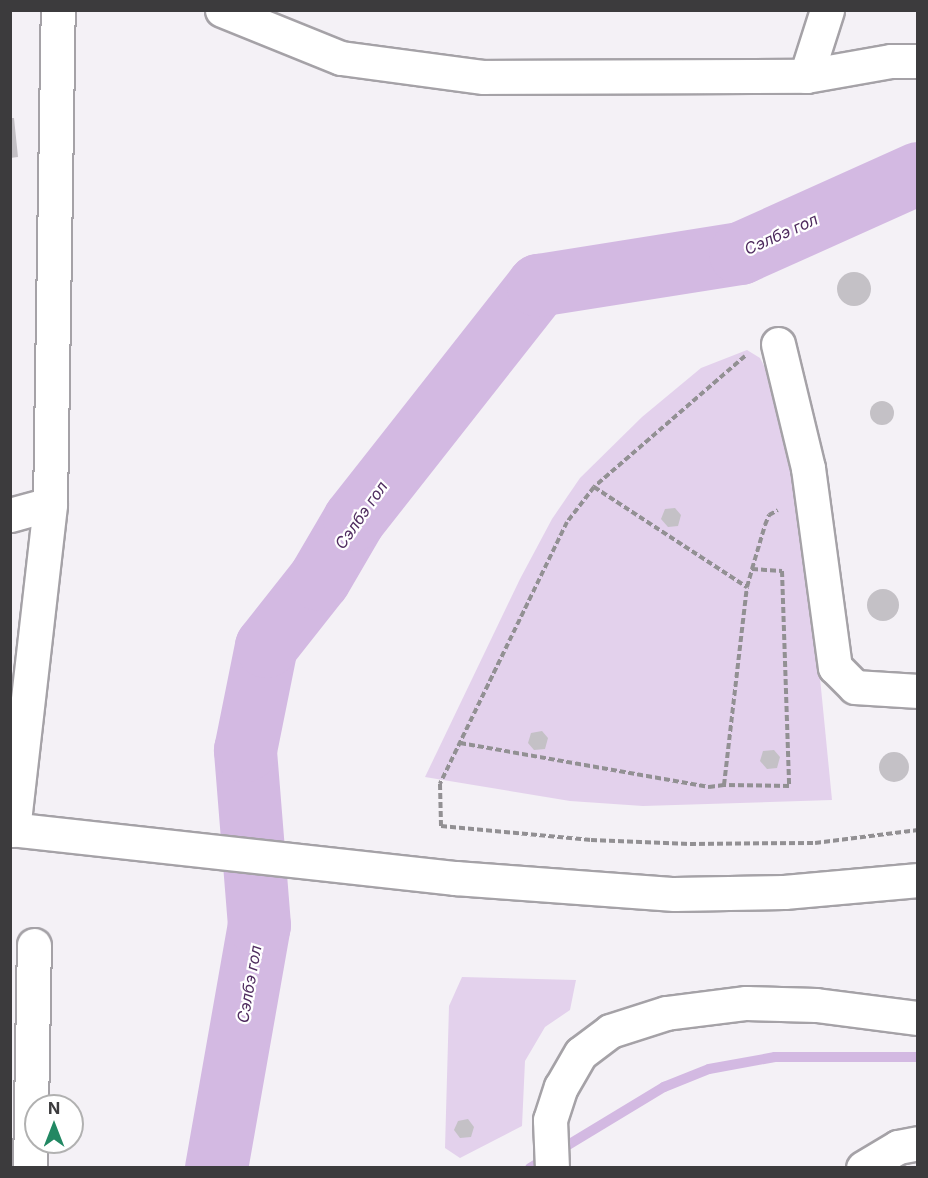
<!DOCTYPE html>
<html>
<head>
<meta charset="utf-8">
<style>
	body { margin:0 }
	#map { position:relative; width:928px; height:1178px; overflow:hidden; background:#f4f1f6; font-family:Inter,sans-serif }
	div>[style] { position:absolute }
	.green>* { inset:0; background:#e3d1ec }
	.stream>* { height:10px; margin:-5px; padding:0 5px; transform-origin:5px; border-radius:5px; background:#d3b9e2 }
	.river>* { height:63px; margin:-31.5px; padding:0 31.5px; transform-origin:31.5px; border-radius:31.5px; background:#d3b9e2 }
	.building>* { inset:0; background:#c4c1c6 }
	.round { border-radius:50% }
	.path>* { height:4px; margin-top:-2px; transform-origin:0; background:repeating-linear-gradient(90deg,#929093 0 6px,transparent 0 9px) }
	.roads { filter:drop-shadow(2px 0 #a5a2a7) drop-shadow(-2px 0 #a5a2a7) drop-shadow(0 2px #a5a2a7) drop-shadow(0 -2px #a5a2a7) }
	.minor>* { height:33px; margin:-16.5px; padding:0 16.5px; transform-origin:16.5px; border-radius:16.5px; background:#fff }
	.major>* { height:33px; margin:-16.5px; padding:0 16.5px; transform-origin:16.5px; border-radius:16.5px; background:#fff }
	span { translate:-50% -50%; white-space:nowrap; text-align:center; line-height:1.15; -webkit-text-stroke:4.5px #fff; paint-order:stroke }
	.water-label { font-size:16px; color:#4f2c5f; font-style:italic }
	.frame { position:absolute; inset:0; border:12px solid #3c3b3d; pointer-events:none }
	.north { position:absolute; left:24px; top:1094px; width:60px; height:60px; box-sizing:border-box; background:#fff; border:2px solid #b1b1b1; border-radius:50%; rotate:0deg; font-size:16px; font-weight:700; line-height:24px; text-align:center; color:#3c3b3d }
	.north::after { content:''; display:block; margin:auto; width:21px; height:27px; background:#228863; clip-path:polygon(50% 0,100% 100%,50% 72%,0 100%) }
</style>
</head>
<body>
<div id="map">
	<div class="green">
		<div style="clip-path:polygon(747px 350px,760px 358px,783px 403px,803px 505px,832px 800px,643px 806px,570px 801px,425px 777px,520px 579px,552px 519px,580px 478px,642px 417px,701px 368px)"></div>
		<div style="clip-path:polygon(462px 977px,576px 980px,570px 1010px,545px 1027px,525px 1061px,522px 1126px,460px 1158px,445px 1148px,449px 1006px)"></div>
	</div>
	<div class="stream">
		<div style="left:530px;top:1168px;width:157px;rotate:-31.2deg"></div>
		<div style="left:664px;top:1087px;width:48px;rotate:-21.8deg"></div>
		<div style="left:709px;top:1069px;width:67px;rotate:-10.3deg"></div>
		<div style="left:775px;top:1057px;width:143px"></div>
	</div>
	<div class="river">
		<div style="left:216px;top:1168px;width:247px;rotate:-80deg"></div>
		<div style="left:259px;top:925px;width:176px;rotate:-94.6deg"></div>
		<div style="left:245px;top:750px;width:106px;rotate:-78.6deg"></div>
		<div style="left:266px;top:646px;width:85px;rotate:-51.7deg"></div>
		<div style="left:319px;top:579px;width:69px;rotate:-59.7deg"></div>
		<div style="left:354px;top:519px;width:298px;rotate:-51.8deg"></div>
		<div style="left:538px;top:285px;width:205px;rotate:-9deg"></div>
		<div style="left:740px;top:253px;width:195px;rotate:-24.2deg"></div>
	</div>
	<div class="building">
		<div style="clip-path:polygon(10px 118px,14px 118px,18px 157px,10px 158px)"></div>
		<div class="round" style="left:837px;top:272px;width:34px;height:34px"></div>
		<div class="round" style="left:870px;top:401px;width:24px;height:24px"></div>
		<div style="clip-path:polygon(675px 508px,681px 515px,678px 526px,668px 527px,661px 519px,665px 509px)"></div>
		<div class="round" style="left:867px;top:589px;width:32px;height:32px"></div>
		<div style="clip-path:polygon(542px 731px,548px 738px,545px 749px,534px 750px,528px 743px,531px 733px)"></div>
		<div style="clip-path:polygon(774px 750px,780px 757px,777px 768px,767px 769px,760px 761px,763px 751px)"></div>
		<div class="round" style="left:879px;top:752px;width:30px;height:30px"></div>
		<div style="clip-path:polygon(468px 1119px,474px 1127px,471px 1137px,460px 1138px,454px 1130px,458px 1121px)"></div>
	</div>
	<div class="path">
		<div style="left:745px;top:356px;width:200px;rotate:139.1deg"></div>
		<div style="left:594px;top:487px;width:44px;rotate:127.6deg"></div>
		<div style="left:567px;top:522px;width:291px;rotate:115.9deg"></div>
		<div style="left:440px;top:784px;width:42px;rotate:88.6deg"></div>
		<div style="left:441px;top:826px;width:151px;rotate:5.3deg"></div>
		<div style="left:591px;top:840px;width:99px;rotate:2.3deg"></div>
		<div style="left:690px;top:844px;width:125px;rotate:-0.5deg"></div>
		<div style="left:815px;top:843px;width:104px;rotate:-7.2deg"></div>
		<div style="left:594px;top:487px;width:183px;rotate:33.2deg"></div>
		<div style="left:752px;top:569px;width:30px;rotate:4deg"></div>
		<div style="left:782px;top:571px;width:215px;rotate:88.1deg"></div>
		<div style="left:789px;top:786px;width:65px;rotate:-179.1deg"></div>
		<div style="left:724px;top:785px;width:199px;rotate:-83.4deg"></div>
		<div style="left:747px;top:587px;width:19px;rotate:-74deg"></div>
		<div style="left:752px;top:569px;width:46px;rotate:-73.5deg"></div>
		<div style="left:765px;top:525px;width:11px;rotate:-68deg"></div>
		<div style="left:769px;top:515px;width:10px;rotate:-29deg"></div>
		<div style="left:460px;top:743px;width:253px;rotate:10deg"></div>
		<div style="left:709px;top:787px;width:15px;rotate:-8deg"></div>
	</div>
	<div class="roads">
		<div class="minor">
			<div style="left:222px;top:10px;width:128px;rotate:22deg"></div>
			<div style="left:341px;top:58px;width:144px;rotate:7.6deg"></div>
			<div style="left:484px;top:77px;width:322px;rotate:-0.2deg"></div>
			<div style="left:806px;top:76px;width:69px;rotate:-72.3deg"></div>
			<div style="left:806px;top:76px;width:86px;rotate:-10deg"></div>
			<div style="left:891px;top:61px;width:27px"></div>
			<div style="left:778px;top:344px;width:128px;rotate:76.4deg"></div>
			<div style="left:808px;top:468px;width:201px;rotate:82.3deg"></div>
			<div style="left:835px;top:667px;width:28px;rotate:45deg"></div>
			<div style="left:855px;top:687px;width:63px;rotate:3.6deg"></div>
			<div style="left:10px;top:515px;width:41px;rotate:-15.4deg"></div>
			<div style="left:13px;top:830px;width:328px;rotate:-83.5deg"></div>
			<div style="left:50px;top:504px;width:494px;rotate:-89.1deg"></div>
			<div style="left:30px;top:1168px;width:223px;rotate:-89deg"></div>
			<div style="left:552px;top:1168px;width:48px;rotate:-92.4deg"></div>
			<div style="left:550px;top:1120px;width:35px;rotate:-72deg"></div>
			<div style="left:561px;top:1087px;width:39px;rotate:-60deg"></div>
			<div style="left:581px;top:1053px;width:36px;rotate:-37deg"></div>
			<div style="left:610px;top:1031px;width:59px;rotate:-17.8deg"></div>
			<div style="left:666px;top:1013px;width:81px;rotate:-7.1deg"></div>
			<div style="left:746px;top:1003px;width:70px;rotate:1.6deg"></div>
			<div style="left:816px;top:1005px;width:103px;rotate:7.3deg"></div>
			<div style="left:863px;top:1168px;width:41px;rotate:-31deg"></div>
			<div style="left:898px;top:1147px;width:20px;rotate:-11deg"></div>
		</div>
		<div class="major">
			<div style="left:10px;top:829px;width:448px;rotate:6.3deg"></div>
			<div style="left:455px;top:878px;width:220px;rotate:4.2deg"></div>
			<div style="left:674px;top:894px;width:110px;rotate:-1deg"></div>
			<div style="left:784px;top:892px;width:135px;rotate:-5.1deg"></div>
		</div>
	</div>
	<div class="water-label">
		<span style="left:781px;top:234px;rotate:-24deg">Сэлбэ гол</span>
		<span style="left:361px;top:515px;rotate:-55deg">Сэлбэ гол</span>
		<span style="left:249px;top:984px;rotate:-80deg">Сэлбэ гол</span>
	</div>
	<div class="frame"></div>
	<div class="north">N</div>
</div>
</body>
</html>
